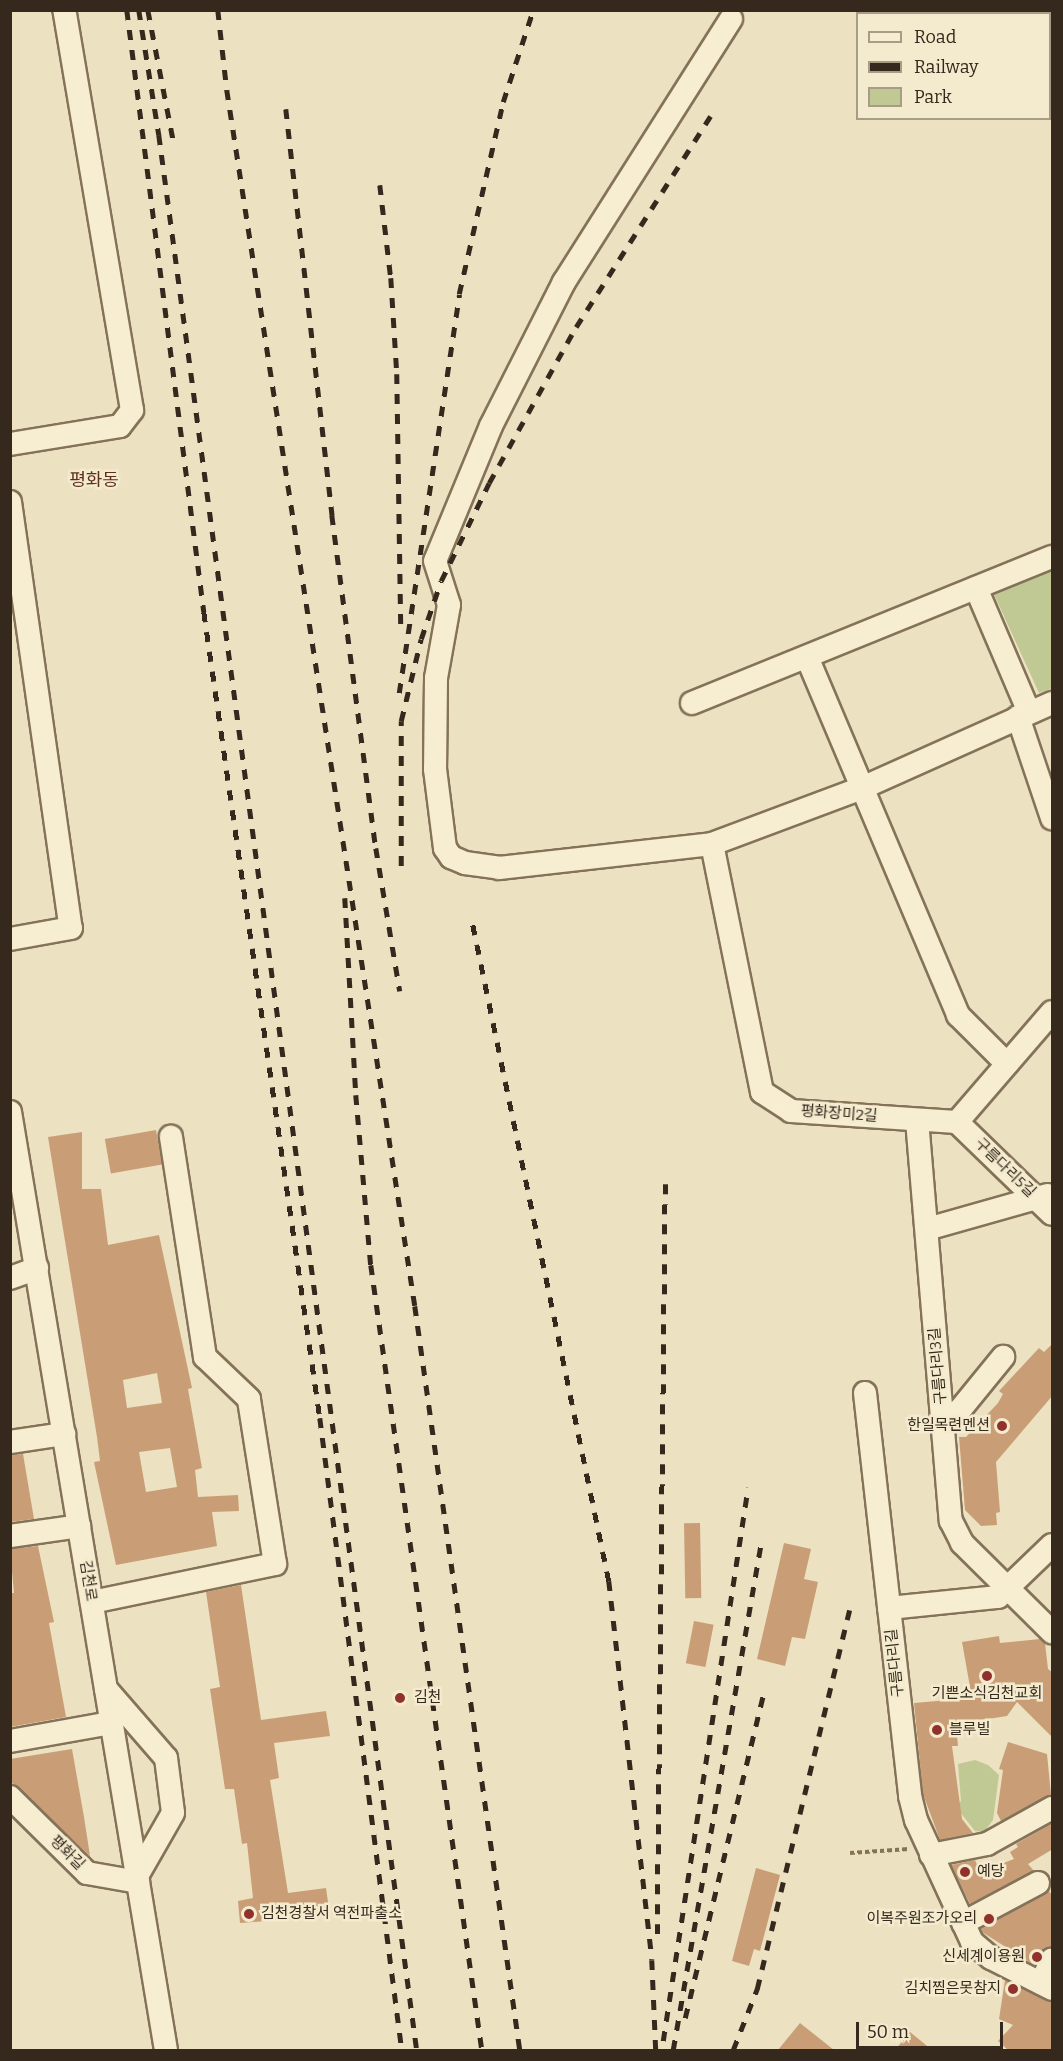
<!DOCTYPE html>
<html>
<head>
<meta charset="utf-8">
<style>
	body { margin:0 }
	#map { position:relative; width:1063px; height:2061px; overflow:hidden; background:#ece1c0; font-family:Bitter,"Noto Sans KR",serif }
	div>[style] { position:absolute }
	.green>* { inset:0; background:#c0c994 }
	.building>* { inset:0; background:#c99e77; transform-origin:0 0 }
	.path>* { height:4px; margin-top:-2px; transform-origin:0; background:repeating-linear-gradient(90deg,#847259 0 4.5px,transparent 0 7.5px) }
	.roads { filter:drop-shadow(2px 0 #847259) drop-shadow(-2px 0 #847259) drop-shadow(0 2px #847259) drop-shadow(0 -2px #847259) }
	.minor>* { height:22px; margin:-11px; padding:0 11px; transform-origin:11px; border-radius:11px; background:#f7eed2 }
	.rail>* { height:4.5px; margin-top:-2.25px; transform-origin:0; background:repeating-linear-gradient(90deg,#34291c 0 10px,transparent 0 20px) }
	.dots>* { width:16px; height:16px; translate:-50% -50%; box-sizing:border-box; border:3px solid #f4ebcf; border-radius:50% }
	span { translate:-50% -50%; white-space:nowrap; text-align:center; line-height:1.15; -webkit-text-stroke:5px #f4ebcf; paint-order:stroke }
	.street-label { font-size:15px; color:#34291c }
	.poi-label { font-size:15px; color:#34291c }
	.right { translate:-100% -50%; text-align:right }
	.left { translate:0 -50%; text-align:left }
	.quarter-label { font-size:18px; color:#5f2f1e }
	.frame { position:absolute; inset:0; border:12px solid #34291c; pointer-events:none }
	.legend { position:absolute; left:856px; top:12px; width:195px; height:108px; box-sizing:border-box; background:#f4ebcf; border:2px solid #a79d87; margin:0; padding:8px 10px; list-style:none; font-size:18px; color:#34291c }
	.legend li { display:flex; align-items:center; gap:12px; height:30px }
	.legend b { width:30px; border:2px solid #a79d87 }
	.scale { position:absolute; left:856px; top:2022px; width:147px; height:27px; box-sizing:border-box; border:3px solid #34291c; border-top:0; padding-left:8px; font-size:18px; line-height:21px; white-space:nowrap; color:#34291c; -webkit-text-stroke:4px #f4ebcf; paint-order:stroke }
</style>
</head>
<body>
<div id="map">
	<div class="green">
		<div style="clip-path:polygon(1052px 567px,1052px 688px,1039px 693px,993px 592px)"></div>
		<div style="clip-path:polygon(975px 1760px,988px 1765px,999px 1775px,993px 1820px,984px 1832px,975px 1831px,956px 1807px,961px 1801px,958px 1764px)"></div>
	</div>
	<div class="building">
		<div style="left:156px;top:1130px;width:35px;height:52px;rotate:80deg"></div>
		<div style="clip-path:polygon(evenodd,82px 1132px,82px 1189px,101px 1189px,108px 1245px,159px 1235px,192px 1388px,188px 1389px,202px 1468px,195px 1470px,198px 1497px,238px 1495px,239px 1511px,212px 1512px,217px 1546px,116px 1565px,94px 1462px,100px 1461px,97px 1437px,48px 1137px,82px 1132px,157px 1373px,162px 1403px,127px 1408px,123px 1380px,157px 1373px,82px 1132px,170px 1448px,177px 1487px,146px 1492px,139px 1452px,170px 1448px)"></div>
		<div style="clip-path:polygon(1053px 1343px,1053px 1395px,996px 1462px,1000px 1512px,996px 1513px,997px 1525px,981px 1526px,965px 1510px,959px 1437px,966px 1437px,998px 1403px,1003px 1394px,999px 1391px,1039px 1348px,1044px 1352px)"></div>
		<div style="clip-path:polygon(23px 1454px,34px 1519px,10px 1522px,10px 1455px)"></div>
		<div style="left:700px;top:1523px;width:75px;height:16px;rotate:89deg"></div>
		<div style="clip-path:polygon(784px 1543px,811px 1549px,804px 1579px,818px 1582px,805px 1639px,792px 1637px,785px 1666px,757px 1659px)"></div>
		<div style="clip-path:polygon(38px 1546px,54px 1622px,49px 1623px,66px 1717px,10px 1727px,10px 1593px,14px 1593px,10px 1549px)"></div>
		<div style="clip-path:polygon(241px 1585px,261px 1720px,326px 1711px,330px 1736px,274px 1743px,279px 1778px,270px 1780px,288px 1893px,326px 1888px,330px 1916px,240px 1923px,238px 1901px,253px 1898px,247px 1843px,242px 1844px,234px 1789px,225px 1789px,210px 1689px,220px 1687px,206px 1592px)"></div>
		<div style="left:694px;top:1621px;width:20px;height:43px;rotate:11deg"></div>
		<div style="clip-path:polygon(999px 1636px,1000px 1643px,1040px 1639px,1045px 1643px,1048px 1669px,1053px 1673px,1053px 1738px,1017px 1702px,1007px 1716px,956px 1724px,958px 1746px,952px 1746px,962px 1819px,973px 1833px,940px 1840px,923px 1794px,914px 1703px,972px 1698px,962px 1642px)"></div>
		<div style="clip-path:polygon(1008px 1742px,1047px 1754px,1051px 1795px,1001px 1821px,997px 1813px,1003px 1770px,999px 1769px)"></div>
		<div style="clip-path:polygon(72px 1749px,84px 1817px,90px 1856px,10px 1781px,10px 1759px)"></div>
		<div style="clip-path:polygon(1051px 1824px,1053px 1849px,1028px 1864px,1034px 1871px,970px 1904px,951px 1865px,975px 1860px,980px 1872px,1014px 1859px,1010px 1852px,1018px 1847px,1016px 1844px)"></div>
		<div style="clip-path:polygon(756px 1868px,780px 1875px,760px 1951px,754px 1949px,749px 1966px,732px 1961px)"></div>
		<div style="clip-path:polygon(1049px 1891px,1053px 1897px,1053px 1946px,1044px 1948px,1034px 1965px,982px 1932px,981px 1929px)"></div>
		<div style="clip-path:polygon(1005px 1980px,1053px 2002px,1053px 2050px,1008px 2050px,998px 2041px,1013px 2025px,999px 2019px)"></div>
		<div style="clip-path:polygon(800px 2023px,834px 2050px,778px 2050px)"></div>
		<div style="clip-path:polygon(910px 2032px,932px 2050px,895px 2050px)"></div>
	</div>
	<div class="path">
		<div style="left:850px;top:1853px;width:59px;rotate:-3.9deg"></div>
	</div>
	<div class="roads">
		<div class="minor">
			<div style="left:1027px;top:10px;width:4px;rotate:76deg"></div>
			<div style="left:731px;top:19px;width:312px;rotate:122.4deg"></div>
			<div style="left:564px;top:282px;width:161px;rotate:116.9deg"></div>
			<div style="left:491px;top:426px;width:146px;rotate:112.5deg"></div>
			<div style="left:435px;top:561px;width:46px;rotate:72.3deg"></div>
			<div style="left:449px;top:605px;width:74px;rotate:100.1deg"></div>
			<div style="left:436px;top:678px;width:91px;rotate:90.6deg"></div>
			<div style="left:435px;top:769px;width:80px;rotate:82.8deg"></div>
			<div style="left:445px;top:848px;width:11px;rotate:56deg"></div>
			<div style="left:451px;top:857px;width:15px;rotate:23deg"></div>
			<div style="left:465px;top:863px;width:34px;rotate:8deg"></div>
			<div style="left:499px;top:868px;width:214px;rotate:-6.4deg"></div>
			<div style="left:712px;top:844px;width:160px;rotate:-20.5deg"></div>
			<div style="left:862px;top:788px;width:208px;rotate:-24.1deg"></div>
			<div style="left:1050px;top:67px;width:8px;rotate:76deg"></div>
			<div style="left:10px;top:444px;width:111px;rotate:-9.3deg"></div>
			<div style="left:120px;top:426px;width:20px;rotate:-53deg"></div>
			<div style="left:132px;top:410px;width:406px;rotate:-99.6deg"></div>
			<div style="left:10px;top:502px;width:430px;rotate:81.9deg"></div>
			<div style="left:71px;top:928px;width:62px;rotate:169.8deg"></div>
			<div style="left:976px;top:588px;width:135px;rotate:66.9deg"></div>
			<div style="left:807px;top:657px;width:389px;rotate:67.1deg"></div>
			<div style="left:958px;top:1015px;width:69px;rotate:45deg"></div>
			<div style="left:692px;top:703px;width:388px;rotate:-22.1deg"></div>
			<div style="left:1018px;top:717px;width:107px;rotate:71.4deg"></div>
			<div style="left:712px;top:844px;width:253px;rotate:78.6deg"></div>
			<div style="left:762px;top:1092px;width:35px;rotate:33deg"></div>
			<div style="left:791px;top:1111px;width:166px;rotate:3.8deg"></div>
			<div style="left:957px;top:1122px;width:145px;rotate:-49.2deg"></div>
			<div style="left:10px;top:1112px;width:951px;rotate:80.56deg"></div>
			<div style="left:917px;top:1120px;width:402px;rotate:85.2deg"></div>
			<div style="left:951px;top:1521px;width:25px;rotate:63deg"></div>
			<div style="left:962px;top:1543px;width:127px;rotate:44.7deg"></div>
			<div style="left:957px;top:1122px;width:132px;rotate:44.1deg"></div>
			<div style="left:927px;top:1229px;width:125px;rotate:-15.8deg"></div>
			<div style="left:10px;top:1278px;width:29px;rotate:-20deg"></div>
			<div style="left:865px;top:1393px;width:406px;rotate:83.6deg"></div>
			<div style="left:910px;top:1796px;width:25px;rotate:76deg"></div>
			<div style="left:916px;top:1820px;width:134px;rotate:65.3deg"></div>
			<div style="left:972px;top:1942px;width:25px;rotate:40deg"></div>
			<div style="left:991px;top:1958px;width:68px;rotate:26.9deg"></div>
			<div style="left:943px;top:1418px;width:17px;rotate:-24deg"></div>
			<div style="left:959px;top:1411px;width:70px;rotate:-50.8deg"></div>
			<div style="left:10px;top:1442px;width:55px;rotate:-8.4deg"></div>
			<div style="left:10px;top:1536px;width:70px;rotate:-8.2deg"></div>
			<div style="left:92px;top:1602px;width:187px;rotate:-11.7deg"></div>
			<div style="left:275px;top:1564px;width:167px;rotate:-99deg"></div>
			<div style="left:249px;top:1399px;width:61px;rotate:-136.3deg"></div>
			<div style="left:205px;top:1357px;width:223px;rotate:-98.8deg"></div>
			<div style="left:889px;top:1608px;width:110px;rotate:-5.8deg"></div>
			<div style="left:998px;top:1597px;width:75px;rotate:-43.9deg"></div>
			<div style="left:106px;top:1689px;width:91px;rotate:49deg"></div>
			<div style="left:166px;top:1758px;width:55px;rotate:82.7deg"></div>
			<div style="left:173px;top:1813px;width:73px;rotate:119.7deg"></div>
			<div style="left:10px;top:1741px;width:103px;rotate:-10.1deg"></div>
			<div style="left:10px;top:1797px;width:108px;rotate:44.6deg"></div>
			<div style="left:87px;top:1873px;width:52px;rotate:10deg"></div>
			<div style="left:931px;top:1855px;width:57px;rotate:-11.1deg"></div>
			<div style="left:987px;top:1844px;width:74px;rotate:-29deg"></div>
			<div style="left:963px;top:1923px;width:85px;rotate:-28.1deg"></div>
			<div style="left:1041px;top:1983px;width:26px;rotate:-65deg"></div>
		</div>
	</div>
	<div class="rail">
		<div style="left:127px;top:10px;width:607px;rotate:82.71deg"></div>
		<div style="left:204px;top:612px;width:814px;rotate:81.81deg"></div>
		<div style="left:320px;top:1418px;width:637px;rotate:82.61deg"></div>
		<div style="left:139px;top:10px;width:127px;rotate:80.9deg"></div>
		<div style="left:159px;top:135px;width:1932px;rotate:82.33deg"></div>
		<div style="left:148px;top:10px;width:136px;rotate:79deg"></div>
		<div style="left:218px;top:10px;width:81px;rotate:83.6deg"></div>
		<div style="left:227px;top:90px;width:1230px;rotate:81.21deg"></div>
		<div style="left:415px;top:1306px;width:751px;rotate:81.97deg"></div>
		<div style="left:286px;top:109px;width:409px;rotate:83.5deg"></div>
		<div style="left:332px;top:515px;width:336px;rotate:82.5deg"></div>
		<div style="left:376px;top:848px;width:145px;rotate:80.5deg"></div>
		<div style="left:380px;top:185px;width:94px;rotate:83.3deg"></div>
		<div style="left:391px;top:278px;width:96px;rotate:86.4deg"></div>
		<div style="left:397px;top:374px;width:250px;rotate:89.1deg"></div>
		<div style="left:399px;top:693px;width:403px;rotate:-81.4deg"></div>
		<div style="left:459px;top:294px;width:197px;rotate:-77.1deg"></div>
		<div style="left:503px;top:102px;width:97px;rotate:-71.9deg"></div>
		<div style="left:401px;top:866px;width:145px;rotate:-90deg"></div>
		<div style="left:401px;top:721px;width:84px;rotate:-76.3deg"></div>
		<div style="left:421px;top:639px;width:61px;rotate:-71deg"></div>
		<div style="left:441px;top:581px;width:109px;rotate:-63.9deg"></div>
		<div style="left:489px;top:483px;width:179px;rotate:-60.9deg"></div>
		<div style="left:576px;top:327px;width:257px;rotate:-57.5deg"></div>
		<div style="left:345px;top:898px;width:197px;rotate:86.8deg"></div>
		<div style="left:356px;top:1095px;width:171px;rotate:85deg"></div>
		<div style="left:371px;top:1265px;width:793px;rotate:81.95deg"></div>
		<div style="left:473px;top:925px;width:670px;rotate:78.29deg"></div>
		<div style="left:609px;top:1581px;width:381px;rotate:83.5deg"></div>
		<div style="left:652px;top:1960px;width:90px;rotate:87.5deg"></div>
		<div style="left:657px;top:1934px;width:756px;rotate:-89.39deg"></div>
		<div style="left:685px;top:2018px;width:335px;rotate:-76.4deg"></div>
		<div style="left:663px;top:2041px;width:560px;rotate:-81.28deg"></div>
		<div style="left:673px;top:2050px;width:515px;rotate:-80.15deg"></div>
		<div style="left:733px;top:2050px;width:66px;rotate:-68.5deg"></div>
		<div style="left:757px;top:1989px;width:392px;rotate:-76.3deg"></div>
	</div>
	<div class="dots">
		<div style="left:1002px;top:1426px;background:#90312b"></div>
		<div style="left:987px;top:1676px;background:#90312b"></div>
		<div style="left:400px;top:1698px;background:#90312b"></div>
		<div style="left:937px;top:1730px;background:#90312b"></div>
		<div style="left:965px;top:1872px;background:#90312b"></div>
		<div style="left:249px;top:1914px;background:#90312b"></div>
		<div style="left:989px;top:1919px;background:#90312b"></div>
		<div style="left:1037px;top:1957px;background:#90312b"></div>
		<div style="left:1013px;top:1989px;background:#90312b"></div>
	</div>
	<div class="street-label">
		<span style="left:839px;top:1114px;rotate:4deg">평화장미2길</span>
		<span style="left:1005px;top:1168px;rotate:44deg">구름다리5길</span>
		<span style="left:938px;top:1366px;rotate:-95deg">구름다리3길</span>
		<span style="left:88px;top:1581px;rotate:81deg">김천로</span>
		<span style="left:895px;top:1663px;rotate:-96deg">구름다리길</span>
		<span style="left:67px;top:1853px;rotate:45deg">평화길</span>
	</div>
	<div class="poi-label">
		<span class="right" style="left:990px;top:1426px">한일목련멘션</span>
		<span style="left:987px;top:1694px">기쁜소식김천교회</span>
		<span class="left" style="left:414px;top:1698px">김천</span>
		<span class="left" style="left:949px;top:1730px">블루빌</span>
		<span class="left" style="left:977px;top:1872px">예당</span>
		<span class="left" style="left:261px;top:1914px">김천경찰서 역전파출소</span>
		<span class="right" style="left:977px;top:1919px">이복주원조가오리</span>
		<span class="right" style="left:1025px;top:1957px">신세계이용원</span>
		<span class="right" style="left:1001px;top:1989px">김치찜은못참지</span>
	</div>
	<div class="quarter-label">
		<span style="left:94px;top:480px">평화동</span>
	</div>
	<div class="frame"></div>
	<ul class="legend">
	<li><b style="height:8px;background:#f7eed2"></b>Road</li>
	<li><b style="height:8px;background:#34291c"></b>Railway</li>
	<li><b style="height:16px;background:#c0c994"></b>Park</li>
	</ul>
	<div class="scale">50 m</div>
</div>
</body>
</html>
